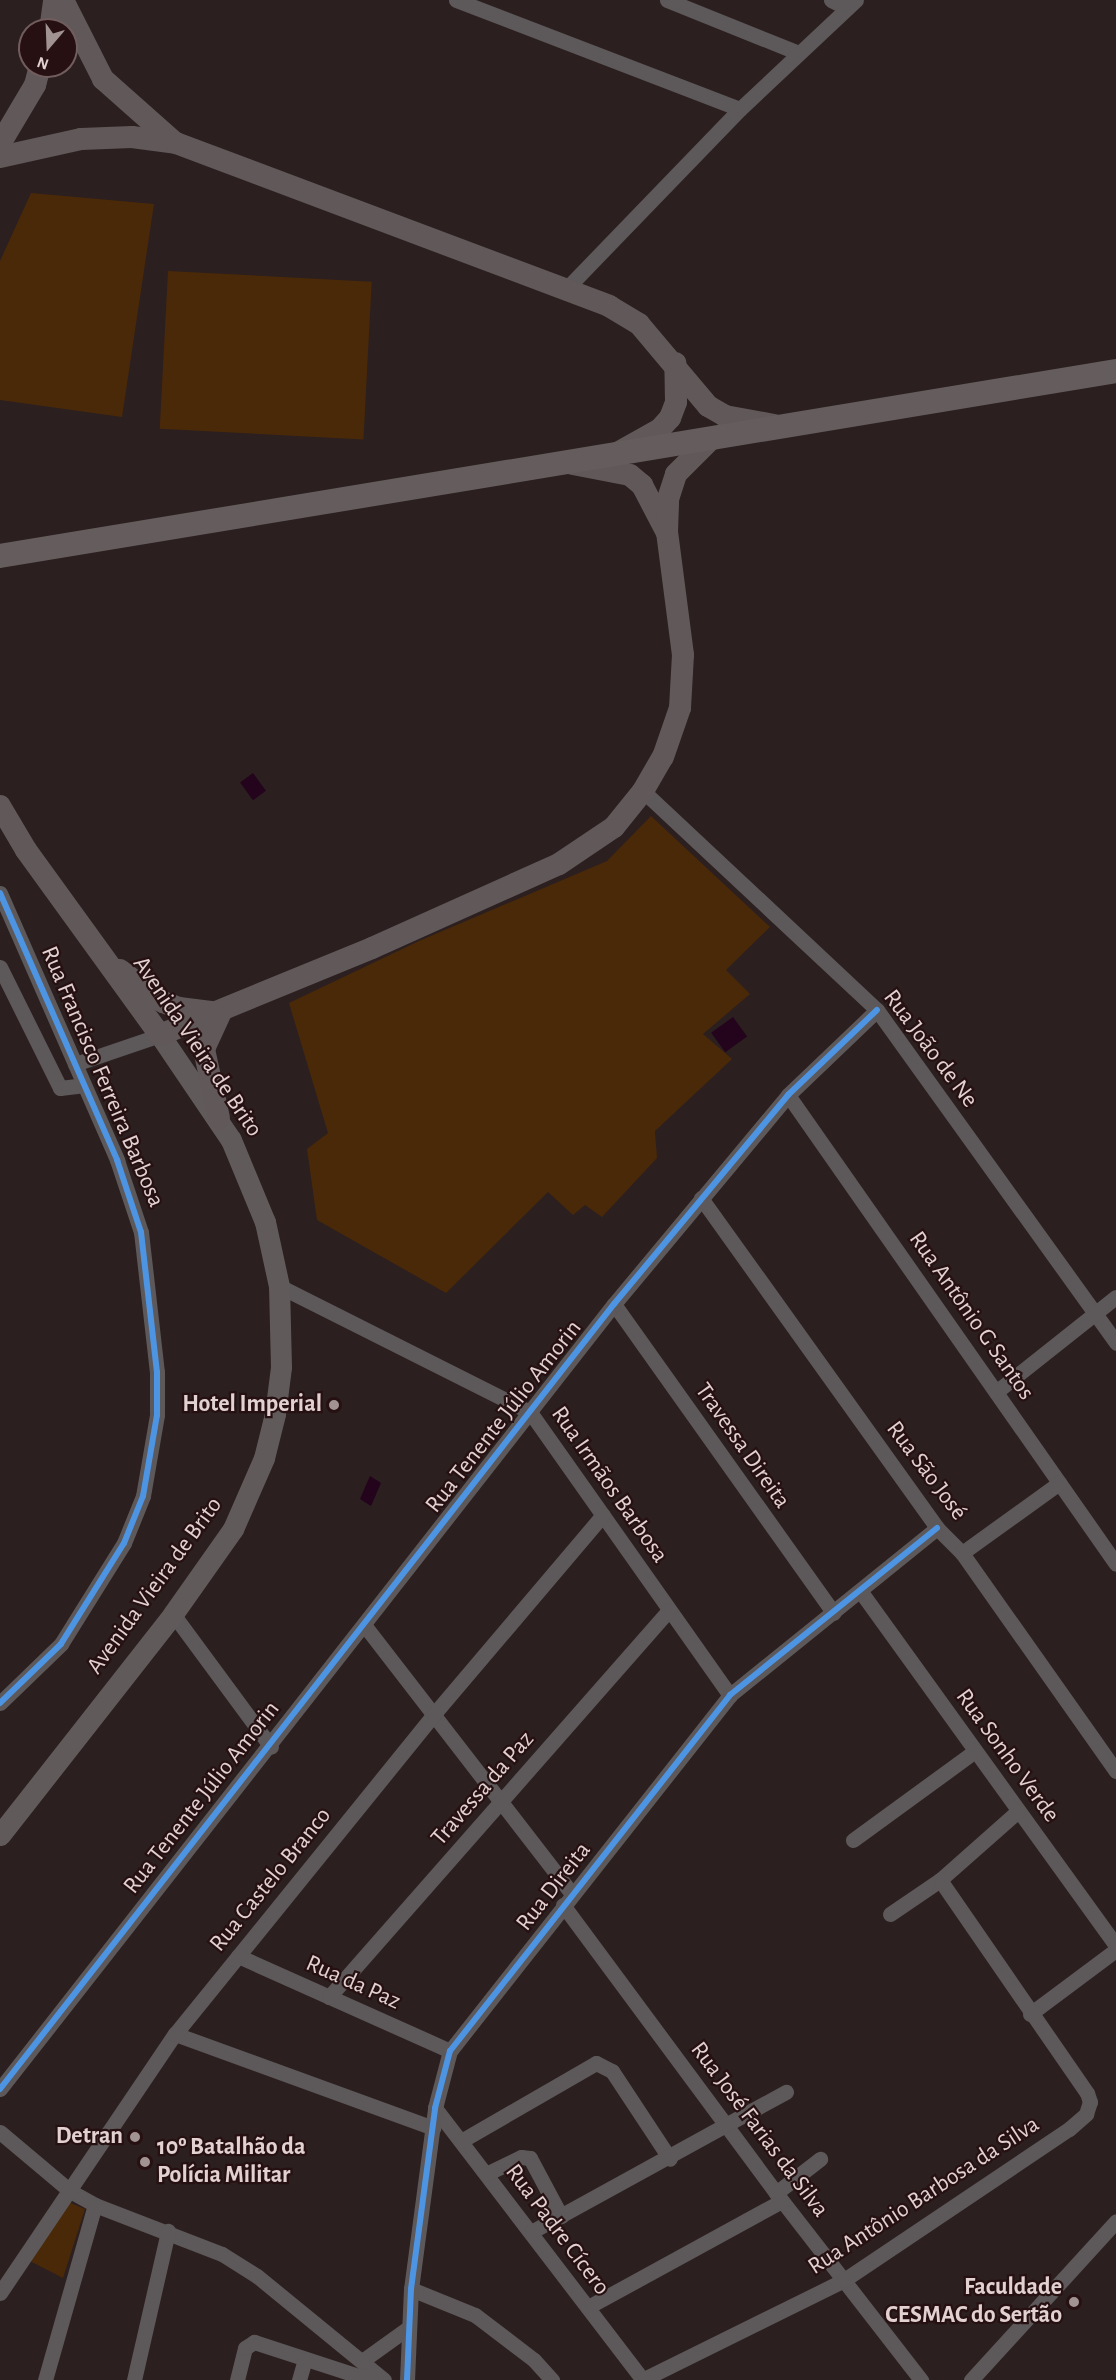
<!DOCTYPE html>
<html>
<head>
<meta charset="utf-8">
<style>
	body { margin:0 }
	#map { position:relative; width:1116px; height:2380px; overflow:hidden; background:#2b1f1f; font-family:"Alegreya Sans",sans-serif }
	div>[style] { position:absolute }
	.green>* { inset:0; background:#4a2909; transform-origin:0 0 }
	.water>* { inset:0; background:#24031d; transform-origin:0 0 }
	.minor>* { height:15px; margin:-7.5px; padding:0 7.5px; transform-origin:7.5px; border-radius:7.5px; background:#5d5859 }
	.secondary>* { height:21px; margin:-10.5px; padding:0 10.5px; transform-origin:10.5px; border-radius:10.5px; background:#615a5b }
	.primary>* { height:22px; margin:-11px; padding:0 11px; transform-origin:11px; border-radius:11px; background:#61585a }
	.trunk>* { height:24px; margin:-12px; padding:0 12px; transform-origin:12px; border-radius:12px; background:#645c5d }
	.cycleway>* { height:6px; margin:-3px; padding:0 3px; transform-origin:3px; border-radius:3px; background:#4d94e3 }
	.dots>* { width:16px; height:16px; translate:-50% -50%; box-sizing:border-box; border:3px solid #271011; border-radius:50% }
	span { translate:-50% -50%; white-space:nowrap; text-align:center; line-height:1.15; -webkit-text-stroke:4.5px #271011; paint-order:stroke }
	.street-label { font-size:24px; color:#e2d1d1 }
	.poi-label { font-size:24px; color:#e2d1d1; font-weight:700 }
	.right { translate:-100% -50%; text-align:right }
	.left { translate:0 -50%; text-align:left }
	.north { position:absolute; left:18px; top:18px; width:60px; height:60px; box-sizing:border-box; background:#271011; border:2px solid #725d5e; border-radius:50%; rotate:199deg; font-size:16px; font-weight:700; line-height:24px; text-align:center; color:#e2d1d1 }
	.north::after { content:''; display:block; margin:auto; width:21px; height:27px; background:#a29393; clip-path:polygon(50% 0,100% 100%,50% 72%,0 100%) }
</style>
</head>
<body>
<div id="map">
	<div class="green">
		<div style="clip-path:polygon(31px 193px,154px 204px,122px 417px,0 400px,0 261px)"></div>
		<div style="left:168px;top:271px;width:204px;height:158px;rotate:3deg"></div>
		<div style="clip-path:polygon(651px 816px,770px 927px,726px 970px,750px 994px,703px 1034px,732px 1059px,655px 1131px,657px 1158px,602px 1217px,585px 1205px,573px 1215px,548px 1192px,446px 1293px,317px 1220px,307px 1149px,328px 1133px,289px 1003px,419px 941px,607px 861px)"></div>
		<div style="clip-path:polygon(68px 2202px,85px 2209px,63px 2278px,28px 2260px)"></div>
	</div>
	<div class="water">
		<div style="left:253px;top:773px;width:22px;height:16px;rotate:54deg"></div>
		<div style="left:733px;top:1017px;width:24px;height:27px;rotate:54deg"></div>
		<div style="clip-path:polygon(370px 1476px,381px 1483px,371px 1506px,360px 1499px)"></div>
	</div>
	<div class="minor">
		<div style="left:456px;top:0;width:304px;rotate:21deg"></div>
		<div style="left:667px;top:0;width:142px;rotate:21.9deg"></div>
		<div style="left:831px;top:0;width:18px;rotate:27deg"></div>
		<div style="left:566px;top:289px;width:250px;rotate:-46deg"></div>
		<div style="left:740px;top:109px;width:159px;rotate:-43.2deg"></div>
		<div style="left:643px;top:791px;width:320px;rotate:43.1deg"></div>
		<div style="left:877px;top:1010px;width:410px;rotate:54.3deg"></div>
		<div style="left:0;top:893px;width:292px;rotate:66.3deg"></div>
		<div style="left:117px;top:1160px;width:76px;rotate:71.6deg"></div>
		<div style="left:141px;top:1232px;width:141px;rotate:83.5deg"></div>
		<div style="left:157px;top:1372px;width:43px;rotate:90deg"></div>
		<div style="left:157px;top:1415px;width:82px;rotate:99.8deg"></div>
		<div style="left:143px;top:1496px;width:51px;rotate:112deg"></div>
		<div style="left:124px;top:1543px;width:119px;rotate:122deg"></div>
		<div style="left:61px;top:1644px;width:85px;rotate:136deg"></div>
		<div style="left:0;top:967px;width:135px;rotate:63.6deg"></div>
		<div style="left:60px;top:1088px;width:23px;rotate:-7deg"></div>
		<div style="left:75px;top:1064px;width:90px;rotate:-18.8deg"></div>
		<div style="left:788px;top:1095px;width:572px;rotate:55.03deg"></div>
		<div style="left:701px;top:1198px;width:406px;rotate:54.4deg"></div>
		<div style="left:937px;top:1528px;width:35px;rotate:45deg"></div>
		<div style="left:962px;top:1553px;width:267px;rotate:54.8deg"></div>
		<div style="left:279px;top:1286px;width:281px;rotate:26.7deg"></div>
		<div style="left:530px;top:1412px;width:347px;rotate:54.8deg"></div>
		<div style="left:614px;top:1304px;width:379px;rotate:54.6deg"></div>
		<div style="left:996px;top:1392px;width:153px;rotate:-38.4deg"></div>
		<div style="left:962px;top:1553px;width:120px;rotate:-35.8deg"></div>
		<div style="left:861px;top:1592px;width:436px;rotate:54.2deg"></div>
		<div style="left:173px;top:1614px;width:165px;rotate:53.6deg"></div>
		<div style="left:365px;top:1626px;width:337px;rotate:52.3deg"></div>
		<div style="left:853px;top:1840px;width:151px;rotate:-36.1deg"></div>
		<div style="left:563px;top:1905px;width:358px;rotate:53.5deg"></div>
		<div style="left:776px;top:2193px;width:237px;rotate:52.2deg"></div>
		<div style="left:890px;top:1914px;width:60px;rotate:-34.2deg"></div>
		<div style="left:940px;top:1880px;width:104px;rotate:-41.5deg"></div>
		<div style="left:238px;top:1956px;width:232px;rotate:24.1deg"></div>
		<div style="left:329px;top:1997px;width:515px;rotate:-48.7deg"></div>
		<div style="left:1030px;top:2014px;width:107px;rotate:-36.7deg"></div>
		<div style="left:175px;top:2034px;width:275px;rotate:20deg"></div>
		<div style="left:0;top:2089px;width:997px;rotate:-51.97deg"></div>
		<div style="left:614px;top:1304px;width:272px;rotate:-50.2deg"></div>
		<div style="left:788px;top:1095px;width:123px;rotate:-43.7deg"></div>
		<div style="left:435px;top:2108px;width:342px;rotate:52.6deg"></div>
		<div style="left:0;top:2132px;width:92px;rotate:40.1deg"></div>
		<div style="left:70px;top:2191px;width:29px;rotate:29deg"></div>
		<div style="left:95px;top:2205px;width:136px;rotate:21.1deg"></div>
		<div style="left:222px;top:2254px;width:41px;rotate:32.2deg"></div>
		<div style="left:257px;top:2276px;width:164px;rotate:39.3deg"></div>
		<div style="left:461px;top:2141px;width:156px;rotate:-30deg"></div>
		<div style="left:596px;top:2063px;width:18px;rotate:27deg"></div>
		<div style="left:612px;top:2071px;width:105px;rotate:56.6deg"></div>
		<div style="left:486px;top:2174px;width:39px;rotate:-26deg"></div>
		<div style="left:521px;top:2157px;width:9px;rotate:6deg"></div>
		<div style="left:530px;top:2158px;width:66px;rotate:61.9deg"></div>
		<div style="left:776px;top:2193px;width:56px;rotate:-37.7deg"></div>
		<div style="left:531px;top:2232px;width:291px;rotate:-28.8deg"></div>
		<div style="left:411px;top:2289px;width:69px;rotate:22.1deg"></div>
		<div style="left:475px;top:2315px;width:74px;rotate:37.3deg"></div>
		<div style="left:534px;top:2360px;width:27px;rotate:48deg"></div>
		<div style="left:0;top:2293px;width:313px;rotate:-56deg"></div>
		<div style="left:175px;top:2034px;width:412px;rotate:-51deg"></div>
		<div style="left:434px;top:1714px;width:261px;rotate:-49.7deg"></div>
		<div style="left:588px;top:2307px;width:221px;rotate:-28.7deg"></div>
		<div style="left:362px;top:2361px;width:57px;rotate:-35.7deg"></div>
		<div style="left:45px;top:2380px;width:182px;rotate:-74.1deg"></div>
		<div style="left:134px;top:2380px;width:153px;rotate:-77.1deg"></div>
		<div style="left:237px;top:2380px;width:33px;rotate:-76deg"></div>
		<div style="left:245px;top:2348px;width:11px;rotate:-34deg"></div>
		<div style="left:254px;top:2342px;width:123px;rotate:18deg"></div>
		<div style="left:299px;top:2380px;width:22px;rotate:-74deg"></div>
		<div style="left:407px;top:2380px;width:91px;rotate:-87.5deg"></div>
		<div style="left:411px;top:2289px;width:183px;rotate:-82.4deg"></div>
		<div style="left:435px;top:2108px;width:59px;rotate:-75.3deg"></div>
		<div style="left:450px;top:2051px;width:453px;rotate:-51.8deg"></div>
		<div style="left:730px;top:1695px;width:266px;rotate:-38.9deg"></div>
		<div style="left:642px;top:2380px;width:225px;rotate:-26.3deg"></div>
		<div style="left:844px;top:2280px;width:271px;rotate:-33.9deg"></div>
		<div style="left:1069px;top:2129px;width:23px;rotate:-41deg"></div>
		<div style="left:1086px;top:2114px;width:13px;rotate:-72deg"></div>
		<div style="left:1090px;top:2102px;width:9px;rotate:-108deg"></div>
		<div style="left:1087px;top:2093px;width:259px;rotate:-124.6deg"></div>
		<div style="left:971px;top:2380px;width:215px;rotate:-47.6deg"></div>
	</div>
	<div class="secondary">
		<div style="left:0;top:1835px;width:281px;rotate:-51.9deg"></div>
		<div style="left:173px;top:1614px;width:104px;rotate:-54.8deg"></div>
		<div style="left:233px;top:1529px;width:77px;rotate:-66.4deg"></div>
		<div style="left:264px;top:1458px;width:45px;rotate:-76deg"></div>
		<div style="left:275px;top:1414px;width:47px;rotate:-82.7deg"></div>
		<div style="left:281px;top:1367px;width:81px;rotate:-91.4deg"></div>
		<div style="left:279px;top:1286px;width:66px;rotate:-102.3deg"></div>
		<div style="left:265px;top:1222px;width:89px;rotate:-112.5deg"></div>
		<div style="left:231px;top:1140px;width:127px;rotate:-124.1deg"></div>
	</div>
	<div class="primary">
		<div style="left:63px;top:0;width:89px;rotate:63.1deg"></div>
		<div style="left:103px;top:79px;width:95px;rotate:41.6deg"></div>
		<div style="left:50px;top:30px;width:30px;rotate:-82deg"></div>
		<div style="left:0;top:144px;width:69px;rotate:-59.3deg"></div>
		<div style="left:35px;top:85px;width:20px;rotate:-75deg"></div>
		<div style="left:0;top:157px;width:83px;rotate:-12.5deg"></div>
		<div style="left:81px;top:139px;width:51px;rotate:-2.2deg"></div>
		<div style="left:132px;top:137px;width:44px;rotate:7.8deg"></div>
		<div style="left:176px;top:143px;width:463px;rotate:20.6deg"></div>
		<div style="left:609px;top:306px;width:35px;rotate:31deg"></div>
		<div style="left:639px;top:324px;width:107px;rotate:49.9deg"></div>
		<div style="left:708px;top:406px;width:20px;rotate:30deg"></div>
		<div style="left:725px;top:416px;width:50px;rotate:10.4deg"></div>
		<div style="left:619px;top:452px;width:47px;rotate:-29.3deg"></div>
		<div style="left:660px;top:429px;width:15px;rotate:-48deg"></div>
		<div style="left:670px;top:418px;width:17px;rotate:-69deg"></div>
		<div style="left:676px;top:402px;width:39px;rotate:-91deg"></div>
		<div style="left:573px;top:464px;width:58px;rotate:10.9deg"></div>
		<div style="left:630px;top:475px;width:16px;rotate:40deg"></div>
		<div style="left:642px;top:485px;width:52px;rotate:62.4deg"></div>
		<div style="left:0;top:806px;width:51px;rotate:59.4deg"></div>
		<div style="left:26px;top:850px;width:228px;rotate:54.1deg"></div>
		<div style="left:160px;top:1035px;width:229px;rotate:-22.3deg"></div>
		<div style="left:372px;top:948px;width:205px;rotate:-24.2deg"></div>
		<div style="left:559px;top:864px;width:66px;rotate:-33.9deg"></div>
		<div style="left:614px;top:827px;width:46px;rotate:-51.1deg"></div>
		<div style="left:643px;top:791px;width:39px;rotate:-60deg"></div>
		<div style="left:663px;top:757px;width:52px;rotate:-70.9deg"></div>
		<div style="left:680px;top:708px;width:53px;rotate:-86.8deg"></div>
		<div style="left:683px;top:655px;width:124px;rotate:-97.4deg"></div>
		<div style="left:667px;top:532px;width:33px;rotate:-88deg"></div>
		<div style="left:668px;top:499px;width:26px;rotate:-72deg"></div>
		<div style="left:676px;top:474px;width:51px;rotate:-45deg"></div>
		<div style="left:120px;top:970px;width:54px;rotate:36.7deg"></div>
		<div style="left:163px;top:1002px;width:17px;rotate:21deg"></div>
		<div style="left:179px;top:1008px;width:34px;rotate:7deg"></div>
		<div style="left:219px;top:1118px;width:71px;rotate:-102.3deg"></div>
		<div style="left:204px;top:1049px;width:41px;rotate:-65.3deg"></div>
	</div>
	<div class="trunk">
		<div style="left:0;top:556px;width:1131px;rotate:-9.41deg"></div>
	</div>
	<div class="cycleway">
		<div style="left:0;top:893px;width:292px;rotate:66.3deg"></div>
		<div style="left:117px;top:1160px;width:76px;rotate:71.6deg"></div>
		<div style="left:141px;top:1232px;width:141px;rotate:83.5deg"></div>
		<div style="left:157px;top:1372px;width:43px;rotate:90deg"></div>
		<div style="left:157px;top:1415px;width:82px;rotate:99.8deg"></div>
		<div style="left:143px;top:1496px;width:51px;rotate:112deg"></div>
		<div style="left:124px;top:1543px;width:119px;rotate:122deg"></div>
		<div style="left:61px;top:1644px;width:85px;rotate:136deg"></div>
		<div style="left:0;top:2089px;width:997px;rotate:-51.97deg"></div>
		<div style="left:614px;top:1304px;width:272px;rotate:-50.2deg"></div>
		<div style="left:788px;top:1095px;width:123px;rotate:-43.7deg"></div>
		<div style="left:407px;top:2380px;width:91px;rotate:-87.5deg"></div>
		<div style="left:411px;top:2289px;width:183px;rotate:-82.4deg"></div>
		<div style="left:435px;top:2108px;width:59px;rotate:-75.3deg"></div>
		<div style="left:450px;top:2051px;width:453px;rotate:-51.8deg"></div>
		<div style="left:730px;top:1695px;width:266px;rotate:-38.9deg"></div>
	</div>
	<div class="dots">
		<div style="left:334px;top:1405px;background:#a29393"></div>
		<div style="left:135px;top:2137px;background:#a29393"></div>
		<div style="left:145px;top:2162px;background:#a29393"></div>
		<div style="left:1074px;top:2302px;background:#a29393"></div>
	</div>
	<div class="street-label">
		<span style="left:197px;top:1047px;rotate:56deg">Avenida Vieira de Brito</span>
		<span style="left:930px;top:1049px;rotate:53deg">Rua João de Ne</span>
		<span style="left:102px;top:1077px;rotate:67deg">Rua Francisco Ferreira Barbosa</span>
		<span style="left:971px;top:1316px;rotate:55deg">Rua Antônio G Santos</span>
		<span style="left:504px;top:1417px;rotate:-52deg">Rua Tenente Júlio Amorin</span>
		<span style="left:742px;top:1446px;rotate:55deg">Travessa Direita</span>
		<span style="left:926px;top:1471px;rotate:53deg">Rua São José</span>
		<span style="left:609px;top:1485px;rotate:55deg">Rua Irmãos Barbosa</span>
		<span style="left:155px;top:1586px;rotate:-54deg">Avenida Vieira de Brito</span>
		<span style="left:1007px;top:1756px;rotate:54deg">Rua Sonho Verde</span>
		<span style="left:483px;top:1789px;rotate:-49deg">Travessa da Paz</span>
		<span style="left:202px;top:1798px;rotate:-52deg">Rua Tenente Júlio Amorin</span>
		<span style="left:271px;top:1880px;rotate:-51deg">Rua Castelo Branco</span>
		<span style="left:554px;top:1887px;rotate:-52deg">Rua Direita</span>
		<span style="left:353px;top:1983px;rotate:24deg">Rua da Paz</span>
		<span style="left:759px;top:2130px;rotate:53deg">Rua José Farias da Silva</span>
		<span style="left:924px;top:2196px;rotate:-33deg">Rua Antônio Barbosa da Silva</span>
		<span style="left:557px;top:2230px;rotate:53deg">Rua Padre Cícero</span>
	</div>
	<div class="poi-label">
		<span class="right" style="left:322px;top:1405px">Hotel Imperial</span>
		<span class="right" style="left:123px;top:2137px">Detran</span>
		<span class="left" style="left:157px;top:2162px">10º Batalhão da<br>Polícia Militar</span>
		<span class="right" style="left:1062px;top:2302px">Faculdade<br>CESMAC do Sertão</span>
	</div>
	<div class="north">N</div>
</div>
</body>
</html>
